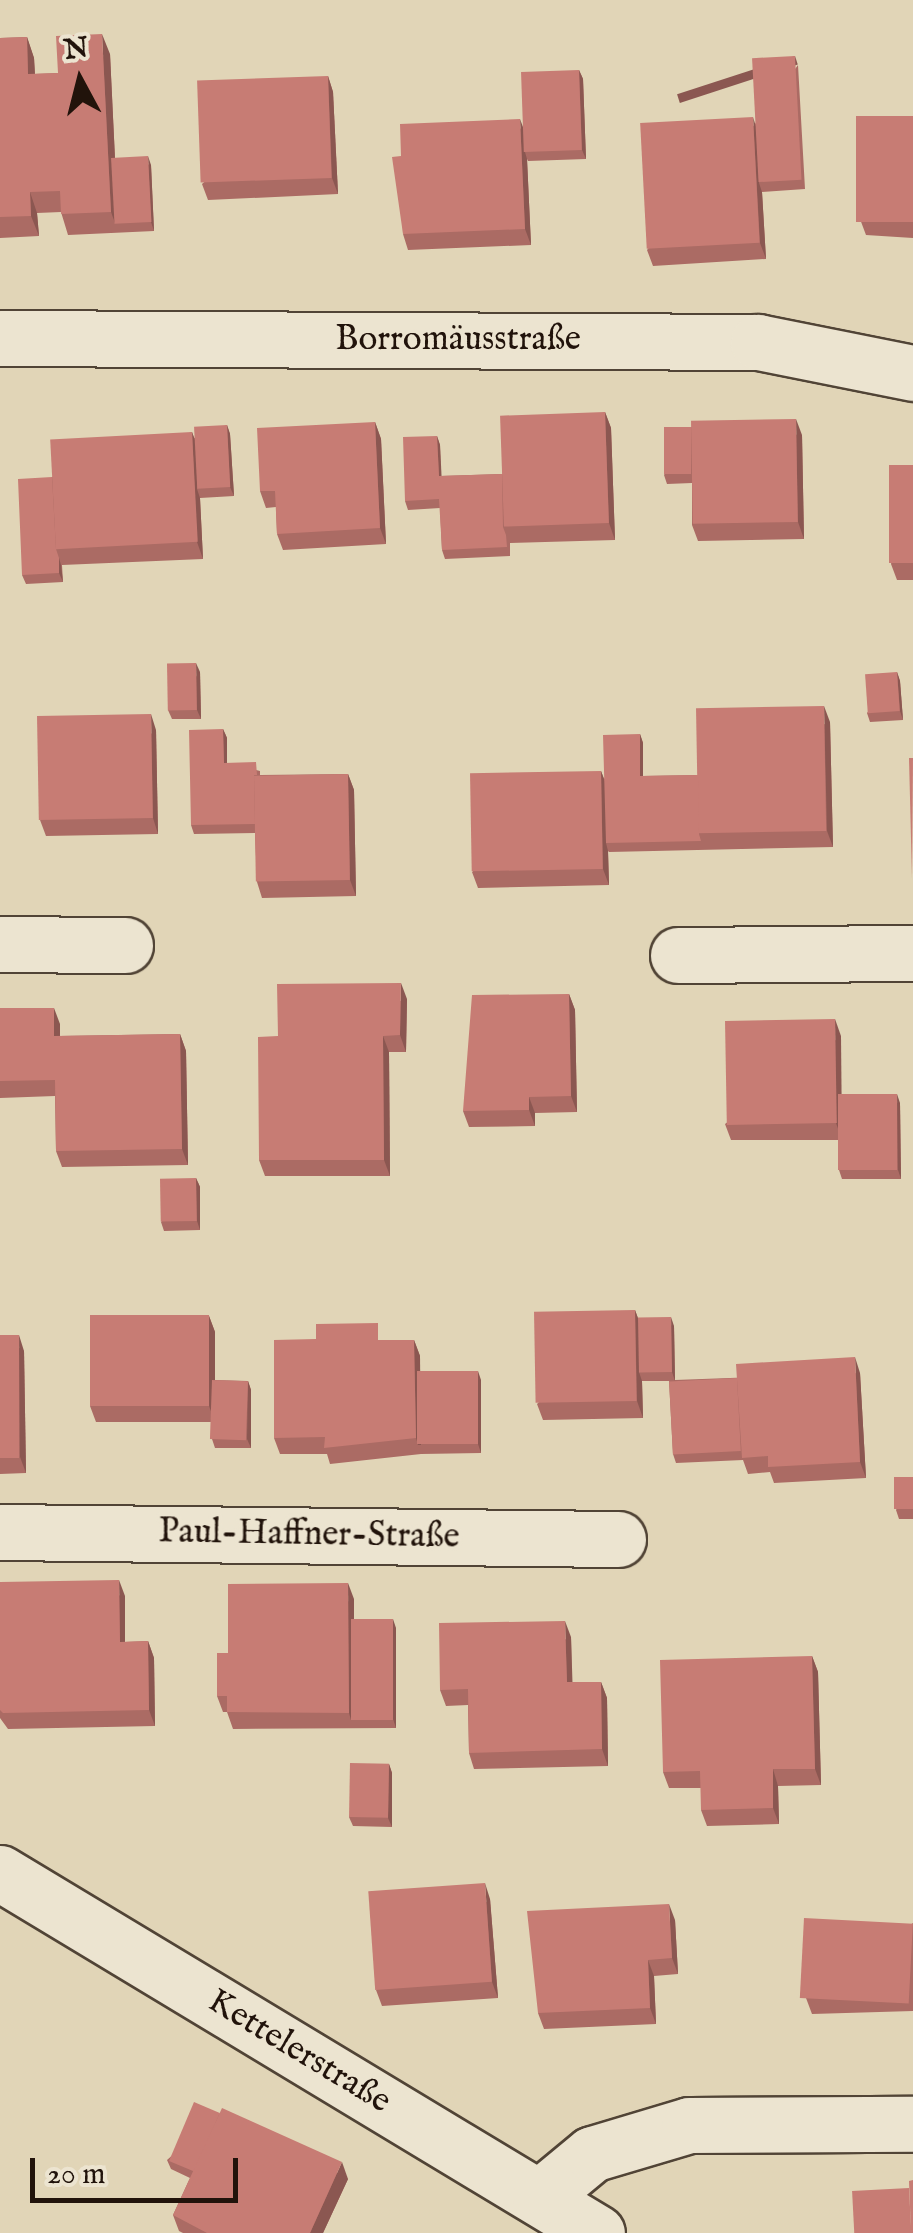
<!DOCTYPE html>
<html>
<head>
<meta charset="utf-8">
<style>
	body { margin:0 }
	#map { position:relative; width:913px; height:2233px; overflow:hidden; background:#e1d5b7; font-family:"IM FELL English",serif }
	div>[style] { position:absolute }
	.roads { filter:drop-shadow(2px 0 #514436) drop-shadow(-2px 0 #514436) drop-shadow(0 2px #514436) drop-shadow(0 -2px #514436) }
	.street>* { height:55px; margin:-27.5px; padding:0 27.5px; transform-origin:27.5px; border-radius:27.5px; background:#ece4d0 }
	.wall>* { inset:0; background:#ab6b64 }
	.shaded-wall>* { inset:0; background:#8b5751; transform-origin:0 0 }
	.building>* { inset:0; background:#c77c74; transform-origin:0 0 }
	span { translate:-50% -50%; white-space:nowrap; text-align:center; line-height:1.15; -webkit-text-stroke:8px #ece4d0; paint-order:stroke }
	.street-label { font-size:35px; color:#21130b }
	.north { position:absolute; left:30px; top:30px; width:100px; height:100px; -webkit-text-stroke:8px #ece4d0; paint-order:stroke; rotate:353deg; font-size:28px; font-weight:700; line-height:40px; text-align:center; color:#21130b }
	.north::after { content:''; display:block; margin:auto; width:35px; height:45px; background:#21130b; clip-path:polygon(50% 0,100% 100%,50% 72%,0 100%) }
	.scale { position:absolute; left:30px; top:2158px; width:208px; height:45px; box-sizing:border-box; border:5px solid #21130b; border-top:0; padding-left:12px; font-size:30px; line-height:35px; white-space:nowrap; color:#21130b; -webkit-text-stroke:8px #ece4d0; paint-order:stroke }
</style>
</head>
<body>
<div id="map">
	<div class="roads">
		<div class="street">
			<div style="left:0;top:338px;width:758px;rotate:0.3deg"></div>
			<div style="left:758px;top:342px;width:158px;rotate:11.3deg"></div>
			<div style="left:0;top:944px;width:125px;rotate:0.5deg"></div>
			<div style="left:678px;top:955px;width:235px;rotate:-0.5deg"></div>
			<div style="left:0;top:1532px;width:618px;rotate:0.65deg"></div>
			<div style="left:0;top:1873px;width:697px;rotate:31.09deg"></div>
			<div style="left:540px;top:2197px;width:67px;rotate:-39.6deg"></div>
			<div style="left:592px;top:2154px;width:101px;rotate:-16.6deg"></div>
			<div style="left:689px;top:2125px;width:224px;rotate:-0.3deg"></div>
		</div>
	</div>
	<div class="wall">
		<div style="clip-path:polygon(27px 37px,34px 58px,35px 74px,58px 73px,110px 54px,115px 158px,151px 165px,154px 231px,68px 235px,61px 212px,37px 213px,39px 236px,0 238px,0 38px)"></div>
		<div style="clip-path:polygon(798px 65px,805px 189px,762px 192px,766px 259px,653px 266px,647px 250px,755px 124px)"></div>
		<div style="clip-path:polygon(579px 70px,583px 79px,586px 159px,528px 161px,527px 159px,531px 245px,408px 250px,403px 234px,401px 156px,523px 128px)"></div>
		<div style="clip-path:polygon(328px 76px,333px 92px,338px 194px,208px 200px,202px 184px)"></div>
		<div style="clip-path:polygon(913px 116px,913px 238px,866px 235px,860px 219px)"></div>
		<div style="clip-path:polygon(605px 412px,611px 428px,615px 540px,510px 543px,510px 556px,445px 559px,442px 550px,440px 508px,408px 510px,405px 501px,437px 436px,440px 445px,441px 476px,502px 474px)"></div>
		<div style="clip-path:polygon(375px 422px,381px 439px,386px 544px,283px 550px,277px 534px,276px 507px,266px 508px,260px 491px)"></div>
		<div style="clip-path:polygon(227px 425px,230px 434px,234px 496px,200px 498px,203px 559px,62px 565px,63px 582px,26px 584px,22px 575px,52px 477px,192px 432px,194px 438px)"></div>
		<div style="clip-path:polygon(691px 427px,802px 435px,804px 539px,698px 541px,692px 525px,692px 483px,667px 484px,664px 475px)"></div>
		<div style="clip-path:polygon(913px 465px,913px 580px,897px 580px,891px 564px)"></div>
		<div style="clip-path:polygon(200px 672px,201px 719px,172px 719px,168px 710px)"></div>
		<div style="clip-path:polygon(897px 672px,900px 681px,903px 720px,870px 722px,867px 713px)"></div>
		<div style="clip-path:polygon(830px 722px,833px 847px,609px 852px,608px 851px,609px 885px,478px 888px,472px 872px,601px 771px,604px 779px,640px 734px,643px 743px,643px 776px,698px 775px)"></div>
		<div style="clip-path:polygon(223px 729px,227px 738px,227px 763px,260px 771px,260px 775px,348px 774px,354px 790px,356px 896px,262px 898px,257px 882px,255px 833px,194px 834px,191px 825px)"></div>
		<div style="clip-path:polygon(156px 730px,158px 834px,46px 836px,40px 820px)"></div>
		<div style="clip-path:polygon(569px 994px,575px 1010px,577px 1112px,535px 1113px,535px 1126px,469px 1127px,463px 1111px)"></div>
		<div style="clip-path:polygon(407px 999px,406px 1052px,389px 1052px,390px 1176px,265px 1176px,259px 1160px,278px 1036px)"></div>
		<div style="clip-path:polygon(0 1008px,60px 1024px,60px 1036px,180px 1034px,186px 1051px,188px 1165px,62px 1167px,56px 1151px,55px 1096px,0 1098px)"></div>
		<div style="clip-path:polygon(841px 1036px,841px 1094px,900px 1103px,901px 1179px,842px 1179px,839px 1170px,839px 1140px,731px 1140px,725px 1124px)"></div>
		<div style="clip-path:polygon(196px 1178px,200px 1187px,200px 1230px,164px 1231px,161px 1222px)"></div>
		<div style="clip-path:polygon(635px 1310px,638px 1318px,674px 1326px,675px 1380px,860px 1373px,866px 1478px,774px 1483px,770px 1472px,748px 1474px,743px 1460px,676px 1463px,673px 1454px,669px 1381px,642px 1381px,643px 1418px,543px 1420px,537px 1404px)"></div>
		<div style="clip-path:polygon(209px 1316px,215px 1332px,215px 1380px,248px 1381px,251px 1390px,251px 1448px,215px 1448px,212px 1439px,212px 1422px,96px 1422px,90px 1406px)"></div>
		<div style="clip-path:polygon(0 1335px,24px 1351px,26px 1473px,0 1474px)"></div>
		<div style="clip-path:polygon(384px 1340px,414px 1340px,420px 1356px,420px 1372px,481px 1380px,481px 1453px,421px 1454px,330px 1464px,327px 1454px,280px 1454px,274px 1438px)"></div>
		<div style="clip-path:polygon(913px 1477px,913px 1519px,899px 1519px,896px 1510px)"></div>
		<div style="clip-path:polygon(0 1582px,125px 1596px,125px 1642px,148px 1641px,154px 1658px,155px 1726px,8px 1729px,0 1718px)"></div>
		<div style="clip-path:polygon(354px 1599px,354px 1619px,396px 1628px,396px 1728px,233px 1729px,227px 1712px,223px 1712px,217px 1696px,228px 1653px)"></div>
		<div style="clip-path:polygon(571px 1637px,572px 1682px,601px 1682px,607px 1698px,608px 1766px,474px 1769px,469px 1753px,468px 1705px,446px 1706px,440px 1690px)"></div>
		<div style="clip-path:polygon(812px 1656px,818px 1672px,821px 1785px,778px 1786px,779px 1824px,707px 1826px,701px 1810px,701px 1788px,669px 1788px,663px 1772px)"></div>
		<div style="clip-path:polygon(389px 1764px,392px 1773px,392px 1827px,353px 1826px,349px 1817px)"></div>
		<div style="clip-path:polygon(490px 1899px,498px 1998px,382px 2006px,376px 1990px)"></div>
		<div style="clip-path:polygon(675px 1920px,678px 1974px,654px 1976px,656px 2024px,544px 2029px,538px 2013px)"></div>
		<div style="clip-path:polygon(913px 1923px,913px 2011px,812px 2014px,806px 1998px)"></div>
		<div style="clip-path:polygon(220px 2113px,348px 2179px,323px 2233px,183px 2233px,179px 2231px,173px 2215px,190px 2178px,171px 2169px,167px 2160px)"></div>
	</div>
	<div class="shaded-wall">
		<div style="clip-path:polygon(102px 34px,110px 54px,118px 223px,115px 223px,111px 212px)"></div>
		<div style="clip-path:polygon(27px 37px,34px 58px,36px 95px,28px 74px)"></div>
		<div style="left:795px;top:56px;width:9px;height:124px;rotate:72deg"></div>
		<div style="clip-path:polygon(579px 70px,583px 79px,586px 159px,582px 150px)"></div>
		<div style="clip-path:polygon(328px 76px,333px 92px,338px 194px,332px 178px)"></div>
		<div style="clip-path:polygon(753px 117px,758px 133px,759px 183px,762px 192px,766px 259px,760px 243px)"></div>
		<div style="clip-path:polygon(520px 119px,526px 135px,525px 152px,527px 159px,531px 245px,525px 229px)"></div>
		<div style="clip-path:polygon(148px 156px,151px 165px,154px 231px,151px 222px)"></div>
		<div style="clip-path:polygon(30px 192px,37px 213px,39px 236px,31px 216px)"></div>
		<div style="clip-path:polygon(605px 412px,611px 428px,615px 540px,609px 523px)"></div>
		<div style="clip-path:polygon(796px 419px,802px 435px,804px 539px,798px 522px)"></div>
		<div style="clip-path:polygon(375px 422px,381px 439px,386px 544px,380px 528px)"></div>
		<div style="clip-path:polygon(227px 425px,230px 434px,234px 496px,230px 487px)"></div>
		<div style="clip-path:polygon(192px 432px,198px 448px,197px 489px,200px 498px,203px 559px,197px 542px)"></div>
		<div style="clip-path:polygon(437px 436px,440px 445px,442px 485px,439px 476px)"></div>
		<div style="clip-path:polygon(59px 558px,61px 565px,63px 582px,59px 573px)"></div>
		<div style="clip-path:polygon(196px 663px,200px 672px,201px 719px,197px 710px)"></div>
		<div style="clip-path:polygon(897px 672px,900px 681px,903px 720px,900px 711px)"></div>
		<div style="clip-path:polygon(824px 706px,830px 722px,833px 847px,827px 831px)"></div>
		<div style="clip-path:polygon(151px 714px,156px 730px,158px 834px,153px 818px)"></div>
		<div style="clip-path:polygon(223px 729px,227px 738px,227px 772px,224px 763px)"></div>
		<div style="clip-path:polygon(640px 734px,643px 743px,643px 785px,640px 776px)"></div>
		<div style="clip-path:polygon(601px 771px,607px 787px,606px 843px,608px 851px,609px 885px,603px 869px)"></div>
		<div style="clip-path:polygon(348px 774px,354px 790px,356px 896px,350px 880px)"></div>
		<div style="clip-path:polygon(401px 983px,407px 999px,406px 1052px,400px 1035px)"></div>
		<div style="clip-path:polygon(569px 994px,575px 1010px,577px 1112px,571px 1096px)"></div>
		<div style="clip-path:polygon(54px 1008px,60px 1024px,60px 1052px,54px 1036px)"></div>
		<div style="clip-path:polygon(835px 1019px,841px 1036px,842px 1140px,836px 1123px)"></div>
		<div style="clip-path:polygon(180px 1034px,186px 1051px,188px 1165px,182px 1149px)"></div>
		<div style="clip-path:polygon(383px 1036px,389px 1052px,390px 1176px,384px 1160px)"></div>
		<div style="clip-path:polygon(897px 1094px,900px 1103px,901px 1179px,898px 1170px)"></div>
		<div style="clip-path:polygon(529px 1097px,535px 1113px,535px 1126px,529px 1110px)"></div>
		<div style="clip-path:polygon(196px 1178px,200px 1187px,200px 1230px,197px 1221px)"></div>
		<div style="clip-path:polygon(635px 1310px,641px 1327px,639px 1372px,642px 1381px,643px 1418px,637px 1401px)"></div>
		<div style="clip-path:polygon(209px 1316px,215px 1332px,215px 1422px,209px 1406px)"></div>
		<div style="clip-path:polygon(671px 1317px,674px 1326px,675px 1381px,672px 1372px)"></div>
		<div style="clip-path:polygon(19px 1335px,24px 1351px,26px 1473px,20px 1457px)"></div>
		<div style="clip-path:polygon(414px 1340px,420px 1356px,421px 1445px,418px 1445px,416px 1438px)"></div>
		<div style="clip-path:polygon(855px 1357px,860px 1373px,866px 1478px,860px 1462px)"></div>
		<div style="clip-path:polygon(478px 1371px,481px 1380px,481px 1453px,478px 1444px)"></div>
		<div style="clip-path:polygon(248px 1381px,251px 1390px,251px 1448px,247px 1439px)"></div>
		<div style="clip-path:polygon(119px 1580px,125px 1596px,125px 1658px,120px 1642px)"></div>
		<div style="clip-path:polygon(348px 1583px,354px 1599px,354px 1720px,351px 1720px,349px 1713px)"></div>
		<div style="clip-path:polygon(393px 1619px,396px 1628px,396px 1728px,393px 1719px)"></div>
		<div style="clip-path:polygon(565px 1621px,571px 1637px,573px 1699px,567px 1682px)"></div>
		<div style="clip-path:polygon(148px 1641px,154px 1658px,155px 1726px,149px 1710px)"></div>
		<div style="clip-path:polygon(812px 1656px,818px 1672px,821px 1785px,815px 1769px)"></div>
		<div style="clip-path:polygon(601px 1682px,607px 1698px,608px 1766px,602px 1749px)"></div>
		<div style="clip-path:polygon(389px 1764px,392px 1773px,392px 1827px,388px 1818px)"></div>
		<div style="clip-path:polygon(773px 1769px,778px 1786px,779px 1824px,773px 1808px)"></div>
		<div style="clip-path:polygon(485px 1883px,490px 1899px,498px 1998px,492px 1982px)"></div>
		<div style="clip-path:polygon(669px 1904px,675px 1920px,678px 1974px,672px 1958px)"></div>
		<div style="clip-path:polygon(648px 1960px,654px 1976px,656px 2024px,650px 2008px)"></div>
		<div style="clip-path:polygon(342px 2162px,348px 2179px,323px 2233px,310px 2233px)"></div>
	</div>
	<div class="building">
		<div style="clip-path:polygon(102px 34px,111px 212px,61px 214px,60px 191px,30px 192px,31px 216px,0 217px,0 38px,27px 37px,28px 74px,58px 73px,56px 36px)"></div>
		<div style="left:795px;top:56px;width:124px;height:43px;rotate:87deg"></div>
		<div style="left:579px;top:70px;width:80px;height:58px;rotate:88deg"></div>
		<div style="left:328px;top:76px;width:102px;height:131px;rotate:88deg"></div>
		<div style="left:913px;top:116px;width:106px;height:57px;rotate:90deg"></div>
		<div style="left:753px;top:117px;width:126px;height:113px;rotate:87deg"></div>
		<div style="clip-path:polygon(520px 119px,525px 229px,403px 234px,392px 157px,401px 156px,400px 124px)"></div>
		<div style="left:148px;top:156px;width:66px;height:37px;rotate:87deg"></div>
		<div style="left:605px;top:412px;width:111px;height:105px;rotate:88deg"></div>
		<div style="left:796px;top:419px;width:103px;height:105px;rotate:89deg"></div>
		<div style="clip-path:polygon(375px 422px,380px 528px,277px 534px,275px 491px,260px 491px,257px 428px)"></div>
		<div style="left:227px;top:425px;width:62px;height:33px;rotate:87deg"></div>
		<div style="left:691px;top:427px;width:47px;height:27px;rotate:90deg"></div>
		<div style="left:192px;top:432px;width:110px;height:142px;rotate:87deg"></div>
		<div style="clip-path:polygon(437px 436px,439px 476px,502px 474px,503px 527px,506px 535px,507px 547px,442px 550px,439px 499px,405px 501px,403px 437px)"></div>
		<div style="left:913px;top:465px;width:98px;height:24px;rotate:90deg"></div>
		<div style="clip-path:polygon(52px 477px,56px 549px,59px 558px,59px 573px,22px 575px,18px 479px)"></div>
		<div style="left:196px;top:663px;width:47px;height:29px;rotate:89deg"></div>
		<div style="left:897px;top:672px;width:39px;height:32px;rotate:86deg"></div>
		<div style="left:824px;top:706px;width:125px;height:128px;rotate:89deg"></div>
		<div style="left:151px;top:714px;width:104px;height:114px;rotate:89deg"></div>
		<div style="clip-path:polygon(223px 729px,224px 763px,256px 762px,257px 775px,254px 775px,255px 824px,191px 825px,189px 730px)"></div>
		<div style="clip-path:polygon(640px 734px,640px 776px,698px 775px,699px 834px,701px 841px,606px 843px,603px 735px)"></div>
		<div style="clip-path:polygon(909px 758px,913px 758px,912px 878px)"></div>
		<div style="left:601px;top:771px;width:98px;height:131px;rotate:89deg"></div>
		<div style="left:348px;top:774px;width:106px;height:94px;rotate:89deg"></div>
		<div style="clip-path:polygon(401px 983px,400px 1035px,383px 1036px,384px 1160px,259px 1160px,258px 1037px,278px 1036px,277px 984px)"></div>
		<div style="clip-path:polygon(569px 994px,571px 1096px,529px 1097px,529px 1110px,463px 1111px,472px 995px)"></div>
		<div style="clip-path:polygon(0 1008px,54px 1008px,54px 1036px,180px 1034px,182px 1149px,56px 1151px,55px 1080px,0 1081px)"></div>
		<div style="left:835px;top:1019px;width:104px;height:110px;rotate:89deg"></div>
		<div style="left:838px;top:1094px;width:59px;height:76px"></div>
		<div style="left:196px;top:1178px;width:43px;height:36px;rotate:89deg"></div>
		<div style="left:635px;top:1310px;width:91px;height:101px;rotate:89deg"></div>
		<div style="left:90px;top:1315px;width:119px;height:91px"></div>
		<div style="left:671px;top:1317px;width:55px;height:33px;rotate:89deg"></div>
		<div style="clip-path:polygon(378px 1323px,378px 1340px,414px 1340px,416px 1438px,324px 1448px,325px 1437px,274px 1438px,274px 1340px,316px 1339px,316px 1324px)"></div>
		<div style="left:0;top:1335px;width:19px;height:123px"></div>
		<div style="clip-path:polygon(855px 1357px,860px 1462px,768px 1467px,768px 1456px,742px 1458px,736px 1364px)"></div>
		<div style="left:478px;top:1371px;width:73px;height:61px;rotate:90deg"></div>
		<div style="left:737px;top:1378px;width:73px;height:68px;rotate:87deg"></div>
		<div style="left:212px;top:1380px;width:36px;height:59px;rotate:2deg"></div>
		<div style="left:913px;top:1477px;width:32px;height:19px;rotate:90deg"></div>
		<div style="clip-path:polygon(119px 1580px,120px 1642px,148px 1641px,149px 1710px,3px 1713px,0 1710px,0 1582px)"></div>
		<div style="clip-path:polygon(348px 1583px,349px 1713px,227px 1712px,227px 1696px,217px 1696px,217px 1653px,228px 1653px,228px 1584px)"></div>
		<div style="left:351px;top:1619px;width:42px;height:101px"></div>
		<div style="clip-path:polygon(565px 1621px,567px 1682px,601px 1682px,602px 1749px,469px 1753px,468px 1689px,440px 1690px,439px 1623px)"></div>
		<div style="clip-path:polygon(812px 1656px,815px 1769px,773px 1769px,773px 1808px,701px 1810px,700px 1771px,663px 1772px,660px 1660px)"></div>
		<div style="left:350px;top:1763px;width:39px;height:54px;rotate:1deg"></div>
		<div style="left:485px;top:1883px;width:99px;height:117px;rotate:86deg"></div>
		<div style="clip-path:polygon(669px 1904px,672px 1958px,648px 1960px,650px 2008px,538px 2013px,527px 1911px)"></div>
		<div style="left:804px;top:1918px;width:109px;height:80px;rotate:3deg"></div>
		<div style="left:194px;top:2102px;width:28px;height:64px;rotate:23deg"></div>
		<div style="clip-path:polygon(222px 2108px,342px 2162px,310px 2233px,207px 2233px,173px 2215px)"></div>
		<div style="clip-path:polygon(913px 2180px,913px 2233px,911px 2233px,909px 2181px)"></div>
		<div style="left:909px;top:2188px;width:45px;height:57px;rotate:87deg"></div>
	</div>
	<div class="street-label">
		<span style="left:458px;top:340px">Borromäusstraße</span>
		<span style="left:309px;top:1535px;rotate:1deg">Paul-Haffner-Straße</span>
		<span style="left:299px;top:2052px;rotate:31deg">Kettelerstraße</span>
	</div>
	<div class="north">N</div>
	<div class="scale">20 m</div>
</div>
</body>
</html>
